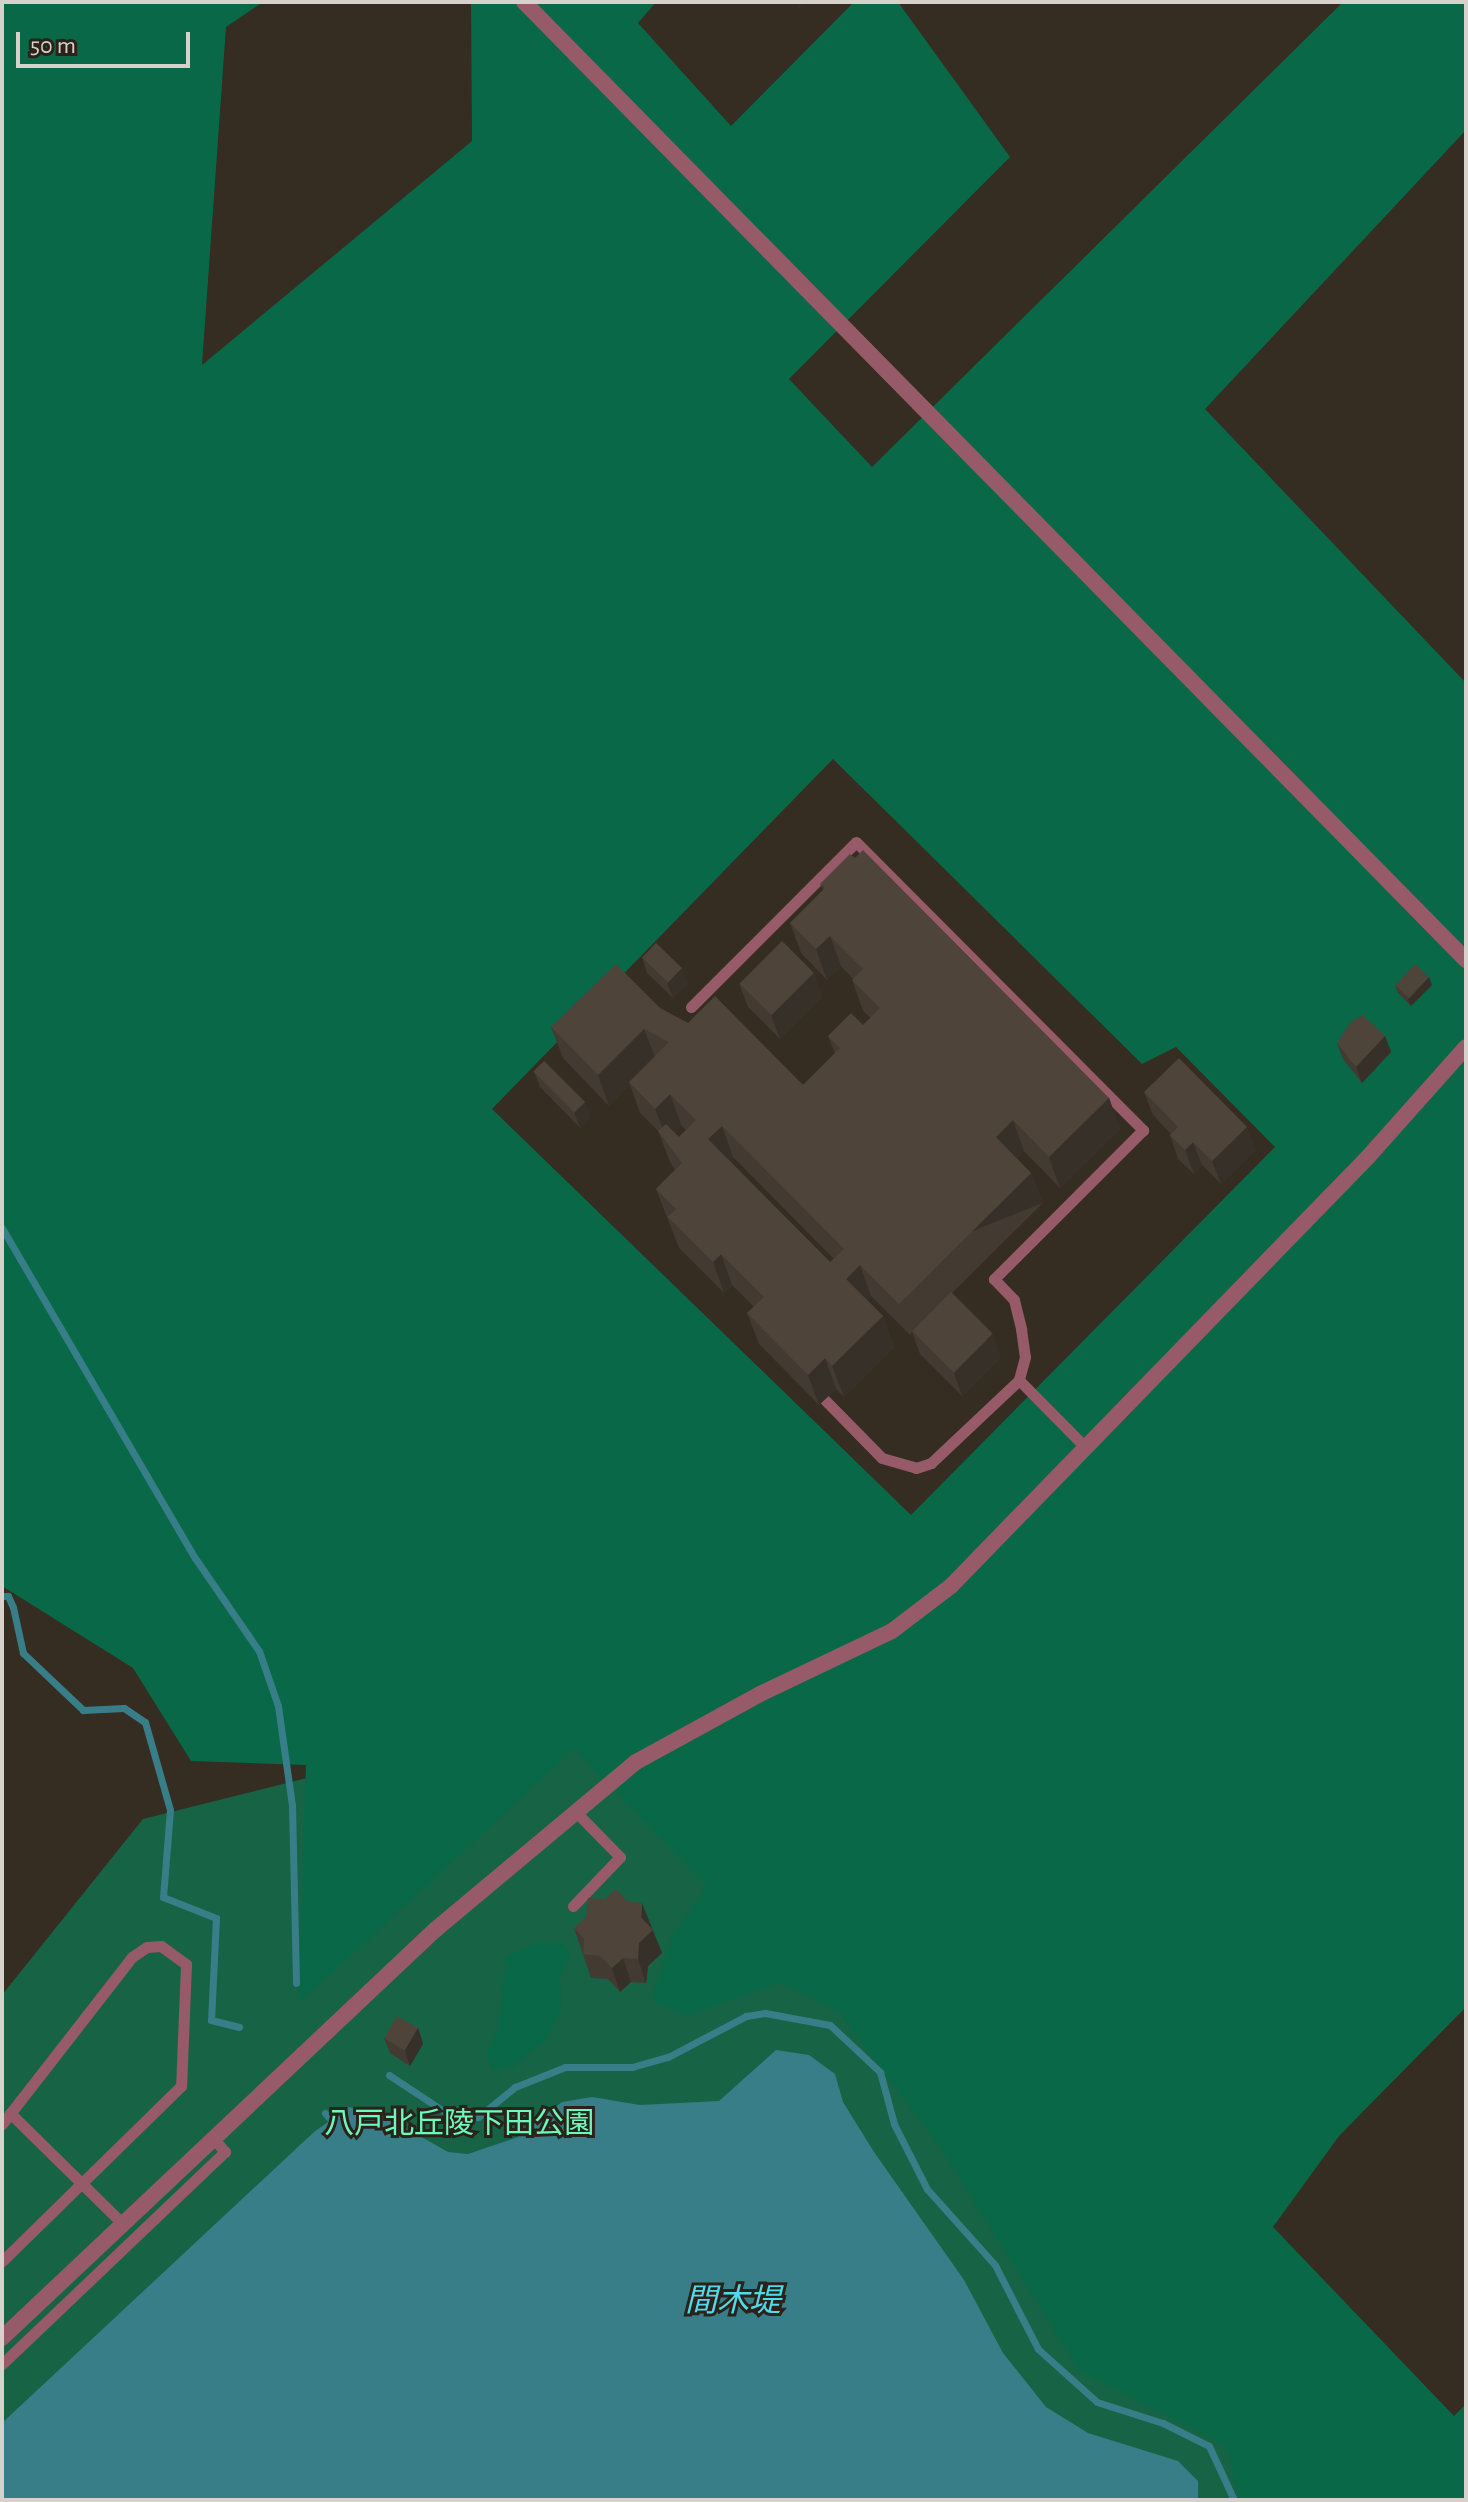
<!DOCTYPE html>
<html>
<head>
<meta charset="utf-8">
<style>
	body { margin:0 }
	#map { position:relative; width:1468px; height:2502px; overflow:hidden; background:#352c22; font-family:"Alegreya Sans","Noto Sans JP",sans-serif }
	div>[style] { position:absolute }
	.green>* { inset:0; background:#176346 }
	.forest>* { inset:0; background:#096848 }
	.water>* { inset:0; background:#377e88 }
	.stream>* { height:7px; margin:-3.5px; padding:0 3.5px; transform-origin:3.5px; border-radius:3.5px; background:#377e88 }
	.service>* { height:11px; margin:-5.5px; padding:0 5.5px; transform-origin:5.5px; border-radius:5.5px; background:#965a68 }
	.tertiary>* { height:16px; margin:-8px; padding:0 8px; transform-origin:8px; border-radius:8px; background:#965a68 }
	.wall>* { inset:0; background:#433a32 }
	.shaded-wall>* { inset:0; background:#373029; transform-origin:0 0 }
	.building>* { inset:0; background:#4e443a; transform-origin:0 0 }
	span { translate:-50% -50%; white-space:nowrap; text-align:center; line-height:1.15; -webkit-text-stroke:6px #2b2219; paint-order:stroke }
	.park-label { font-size:30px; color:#6bfabe }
	.water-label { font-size:32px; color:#4edbec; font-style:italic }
	.frame { position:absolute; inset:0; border:4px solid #d7d1cb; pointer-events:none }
	.scale { position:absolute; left:16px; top:32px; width:174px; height:36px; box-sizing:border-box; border:4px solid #d7d1cb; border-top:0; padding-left:10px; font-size:24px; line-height:28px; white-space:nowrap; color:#d7d1cb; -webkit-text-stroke:6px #2b2219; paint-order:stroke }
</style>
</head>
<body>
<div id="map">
	<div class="green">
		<div style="clip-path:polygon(568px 1691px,1220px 2410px,1274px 2500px,2px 2500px,2px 1995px,143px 1819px,355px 1766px)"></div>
	</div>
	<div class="forest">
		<div style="clip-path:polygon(evenodd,2px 2px,263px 2px,226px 27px,202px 365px,472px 141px,471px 2px,656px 2px,638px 23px,731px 126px,854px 2px,898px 2px,1010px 157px,789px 379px,872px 467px,1343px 2px,1466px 2px,1466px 130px,1205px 409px,1466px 683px,1466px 2007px,1339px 2136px,1273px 2227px,1454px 2416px,1466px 2404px,1466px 2500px,1239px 2500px,1226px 2446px,1080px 2371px,940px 2147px,839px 2012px,781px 1982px,686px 2016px,651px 2000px,672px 1937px,707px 1886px,574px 1749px,298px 2004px,306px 1765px,191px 1761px,133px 1668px,2px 1586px,2px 2px,833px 759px,1142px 1064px,1176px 1047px,1275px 1147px,911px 1515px,492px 1109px,833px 759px)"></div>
		<div style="clip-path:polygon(537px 1943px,562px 1943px,570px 1955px,560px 1977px,561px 2007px,547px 2039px,513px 2067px,492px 2070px,487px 2052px,498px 2032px,507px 1956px)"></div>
	</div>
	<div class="water">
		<div style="clip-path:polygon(776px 2050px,809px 2055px,835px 2074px,843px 2102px,874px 2152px,964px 2280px,1003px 2353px,1046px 2407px,1088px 2433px,1178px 2461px,1198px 2481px,1198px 2500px,2px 2500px,2px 2423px,314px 2132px,349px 2107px,381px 2114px,448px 2152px,468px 2154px,518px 2137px,562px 2102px,592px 2097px,640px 2105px,719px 2101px)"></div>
	</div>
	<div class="stream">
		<div style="left:2px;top:1228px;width:382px;rotate:59.7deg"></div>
		<div style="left:195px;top:1558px;width:113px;rotate:55.5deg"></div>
		<div style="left:259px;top:1651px;width:58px;rotate:70.9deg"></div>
		<div style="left:278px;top:1706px;width:100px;rotate:82deg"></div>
		<div style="left:292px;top:1805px;width:178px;rotate:88.7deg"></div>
		<div style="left:2px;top:1596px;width:6px"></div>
		<div style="left:8px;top:1596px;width:12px;rotate:66deg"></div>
		<div style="left:13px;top:1607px;width:47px;rotate:77.7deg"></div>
		<div style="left:23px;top:1653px;width:83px;rotate:43.5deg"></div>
		<div style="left:83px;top:1710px;width:41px;rotate:-2.8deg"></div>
		<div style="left:124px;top:1708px;width:25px;rotate:34deg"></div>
		<div style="left:145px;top:1722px;width:91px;rotate:74.1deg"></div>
		<div style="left:170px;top:1810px;width:87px;rotate:94.6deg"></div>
		<div style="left:163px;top:1897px;width:57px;rotate:21.6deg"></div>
		<div style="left:216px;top:1918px;width:102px;rotate:92.8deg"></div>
		<div style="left:211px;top:2020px;width:29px;rotate:14deg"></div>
		<div style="left:389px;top:2075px;width:71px;rotate:33.5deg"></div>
		<div style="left:448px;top:2114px;width:30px;rotate:6deg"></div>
		<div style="left:478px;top:2117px;width:48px;rotate:-39deg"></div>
		<div style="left:515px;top:2087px;width:54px;rotate:-21.8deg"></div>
		<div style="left:565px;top:2067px;width:67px"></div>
		<div style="left:632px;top:2067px;width:37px;rotate:-16deg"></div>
		<div style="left:668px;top:2057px;width:88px;rotate:-27.7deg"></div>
		<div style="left:746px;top:2016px;width:19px;rotate:-9deg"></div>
		<div style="left:765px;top:2013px;width:66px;rotate:10.5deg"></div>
		<div style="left:830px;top:2025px;width:69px;rotate:43.2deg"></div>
		<div style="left:880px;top:2072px;width:54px;rotate:74.9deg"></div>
		<div style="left:894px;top:2124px;width:73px;rotate:63.1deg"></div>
		<div style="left:927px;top:2189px;width:102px;rotate:48.2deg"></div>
		<div style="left:995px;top:2265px;width:94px;rotate:62.9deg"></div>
		<div style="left:1038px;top:2349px;width:79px;rotate:41.9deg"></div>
		<div style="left:1097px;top:2402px;width:69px;rotate:17.7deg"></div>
		<div style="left:1163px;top:2423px;width:51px;rotate:26.6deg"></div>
		<div style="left:1209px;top:2446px;width:60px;rotate:65.2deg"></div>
		<div style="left:325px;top:2113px;width:18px;rotate:49deg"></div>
	</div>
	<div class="service">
		<div style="left:691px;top:1007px;width:233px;rotate:-45deg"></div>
		<div style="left:856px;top:842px;width:407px;rotate:45.1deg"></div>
		<div style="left:1143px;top:1130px;width:211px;rotate:135deg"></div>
		<div style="left:994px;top:1279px;width:29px;rotate:46deg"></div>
		<div style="left:1014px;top:1300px;width:30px;rotate:76deg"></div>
		<div style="left:1021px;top:1329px;width:28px;rotate:82deg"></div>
		<div style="left:1025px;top:1357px;width:24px;rotate:105deg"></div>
		<div style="left:825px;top:1400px;width:81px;rotate:45.5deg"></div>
		<div style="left:882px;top:1458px;width:35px;rotate:16deg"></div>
		<div style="left:916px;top:1468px;width:16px;rotate:-18deg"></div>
		<div style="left:931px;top:1463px;width:121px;rotate:-43.3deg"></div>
		<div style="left:1019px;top:1380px;width:95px;rotate:45.4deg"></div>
		<div style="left:573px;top:1906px;width:68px;rotate:-46.2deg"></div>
		<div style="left:620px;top:1857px;width:63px;rotate:-134.4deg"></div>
		<div style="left:10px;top:2113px;width:158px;rotate:44.5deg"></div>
		<div style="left:2px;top:2124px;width:212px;rotate:-52.1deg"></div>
		<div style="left:132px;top:1957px;width:18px;rotate:-34deg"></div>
		<div style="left:147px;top:1947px;width:14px;rotate:-4deg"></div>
		<div style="left:161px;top:1946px;width:31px;rotate:36deg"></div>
		<div style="left:186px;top:1964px;width:122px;rotate:92.3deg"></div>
		<div style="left:181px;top:2086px;width:250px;rotate:135.6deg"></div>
		<div style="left:2px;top:2364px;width:308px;rotate:-43.6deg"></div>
		<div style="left:225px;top:2152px;width:17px;rotate:-130deg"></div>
	</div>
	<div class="tertiary">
		<div style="left:524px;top:2px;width:1344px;rotate:45.48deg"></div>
		<div style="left:2px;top:2338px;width:595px;rotate:-43.3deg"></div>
		<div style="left:435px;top:1930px;width:262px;rotate:-39.9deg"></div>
		<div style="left:636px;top:1762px;width:141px;rotate:-28.7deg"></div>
		<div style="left:760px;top:1694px;width:146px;rotate:-25.5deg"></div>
		<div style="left:892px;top:1631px;width:74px;rotate:-37.3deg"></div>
		<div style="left:951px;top:1586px;width:598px;rotate:-45.81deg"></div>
		<div style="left:1368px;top:1157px;width:147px;rotate:-48.3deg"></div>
	</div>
	<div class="wall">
		<div style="clip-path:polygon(evenodd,820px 884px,1109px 1098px,1120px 1129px,1060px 1188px,1024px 1151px,1017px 1158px,1031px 1173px,1043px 1203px,952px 1293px,1001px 1357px,962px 1396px,920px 1354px,912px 1332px,910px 1335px,871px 1296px,867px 1300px,883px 1316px,894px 1347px,844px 1397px,836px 1389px,819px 1405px,759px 1344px,747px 1313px,754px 1307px,732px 1285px,724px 1293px,679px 1248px,656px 1189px,675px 1170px,670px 1162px,658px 1131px,640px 1113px,630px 1085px,609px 1106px,563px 1058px,551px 1027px,660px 1008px,803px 1085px,835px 1054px,828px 1036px,863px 1025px,871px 1018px,863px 1011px,852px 980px,853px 979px,841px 966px,827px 980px,801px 953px,790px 923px,823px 890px,820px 884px,681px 1125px,686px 1130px,679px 1137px,674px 1132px,681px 1125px,820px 884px,733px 1157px,834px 1259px,830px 1262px,729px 1160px,733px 1157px)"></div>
		<div style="clip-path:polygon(642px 957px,688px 984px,673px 998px,647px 973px)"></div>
		<div style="clip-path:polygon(814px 973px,822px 997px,780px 1039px,748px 1007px,739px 983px)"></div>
		<div style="clip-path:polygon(1395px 985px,1432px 985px,1411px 1006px,1398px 993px)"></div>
		<div style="clip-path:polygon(1385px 1036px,1391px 1052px,1362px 1083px,1343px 1059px,1337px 1043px)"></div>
		<div style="clip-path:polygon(534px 1072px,585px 1102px,590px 1118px,580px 1128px,540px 1087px)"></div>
		<div style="clip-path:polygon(1144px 1092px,1256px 1150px,1221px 1184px,1202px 1165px,1194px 1174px,1178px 1159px,1170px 1135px,1171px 1134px,1153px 1115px)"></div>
		<div style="clip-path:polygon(651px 1927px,662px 1953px,648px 1966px,646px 1983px,631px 1982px,620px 1992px,608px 1979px,591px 1978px,574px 1928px)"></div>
		<div style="clip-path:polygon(418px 2028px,423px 2044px,410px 2066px,390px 2053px,384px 2038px)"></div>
	</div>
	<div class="shaded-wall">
		<div style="clip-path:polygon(796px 2px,805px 2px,798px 9px)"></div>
		<div style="clip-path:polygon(830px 936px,841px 966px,827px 980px,816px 949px)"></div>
		<div style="clip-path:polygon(682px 968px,688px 984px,673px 998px,667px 983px)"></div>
		<div style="clip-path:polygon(814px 973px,822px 997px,780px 1039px,771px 1015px)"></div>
		<div style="clip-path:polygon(1429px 977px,1432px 985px,1411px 1006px,1408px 999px)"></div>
		<div style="clip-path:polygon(644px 1029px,656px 1060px,629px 1082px,630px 1085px,609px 1106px,598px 1075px)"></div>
		<div style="clip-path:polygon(1385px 1036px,1391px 1052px,1362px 1083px,1356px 1067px)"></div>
		<div style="clip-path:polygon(670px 1094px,681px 1125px,667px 1139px,655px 1109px)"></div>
		<div style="clip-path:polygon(1109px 1098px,1120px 1129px,1060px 1188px,1049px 1157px)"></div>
		<div style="clip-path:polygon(585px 1102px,590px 1118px,580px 1128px,574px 1112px)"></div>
		<div style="clip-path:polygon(1013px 1120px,1024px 1151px,1007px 1168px,996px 1137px)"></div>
		<div style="clip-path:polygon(722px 1126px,733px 1157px,720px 1170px,708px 1139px)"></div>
		<div style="clip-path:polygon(1247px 1127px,1256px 1150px,1221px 1184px,1212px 1161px)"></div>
		<div style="clip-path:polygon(1193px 1142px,1202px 1165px,1194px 1174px,1185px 1150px)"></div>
		<div style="left:1031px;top:1173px;width:32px;height:186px;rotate:68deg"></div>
		<div style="clip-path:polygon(721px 1254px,732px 1285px,724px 1293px,713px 1262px)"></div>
		<div style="clip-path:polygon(860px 1265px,871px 1296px,858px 1310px,846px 1279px)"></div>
		<div style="clip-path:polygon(883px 1316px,894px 1347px,844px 1397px,832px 1366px)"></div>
		<div style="clip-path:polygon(993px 1334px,1001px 1357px,962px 1396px,954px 1373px)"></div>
		<div style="clip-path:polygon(825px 1358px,836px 1389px,819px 1405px,808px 1375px)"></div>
		<div style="clip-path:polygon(642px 1903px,662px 1953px,648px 1966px,646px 1983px,638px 1959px)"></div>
		<div style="clip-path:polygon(623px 1958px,631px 1982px,620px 1992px,612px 1968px)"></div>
		<div style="clip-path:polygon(418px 2028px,423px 2044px,410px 2066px,405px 2050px)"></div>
	</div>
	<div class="building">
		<div style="clip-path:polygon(evenodd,863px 850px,1109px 1098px,1049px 1157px,1013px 1120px,996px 1137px,1031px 1173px,899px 1304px,860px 1265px,846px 1279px,883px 1316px,832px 1366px,825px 1358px,808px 1375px,747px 1313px,764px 1297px,721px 1254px,713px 1262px,668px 1217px,676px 1209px,656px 1189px,682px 1163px,658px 1131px,666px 1124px,679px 1137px,696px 1120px,670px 1094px,655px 1109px,629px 1082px,669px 1042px,644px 1029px,598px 1075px,551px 1027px,616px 964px,660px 1008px,688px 1023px,715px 996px,803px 1085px,840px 1048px,828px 1036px,851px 1013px,863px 1025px,880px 1008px,852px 980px,863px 969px,830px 936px,816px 949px,790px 923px,825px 888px,820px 884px,850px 854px,855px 858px,863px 850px,722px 1126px,844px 1249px,830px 1262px,708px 1139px,722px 1126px)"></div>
		<div style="left:782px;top:941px;width:45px;height:60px;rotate:45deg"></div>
		<div style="left:656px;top:943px;width:36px;height:20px;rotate:44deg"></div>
		<div style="left:1415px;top:964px;width:19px;height:29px;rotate:43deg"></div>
		<div style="clip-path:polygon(1363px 1015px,1385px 1036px,1356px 1067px,1337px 1043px,1351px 1022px)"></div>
		<div style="clip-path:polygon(1179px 1058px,1247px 1127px,1212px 1161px,1193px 1142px,1185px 1150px,1170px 1135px,1178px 1127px,1144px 1092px)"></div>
		<div style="left:544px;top:1061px;width:58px;height:15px;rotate:45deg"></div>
		<div style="left:951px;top:1292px;width:59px;height:55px;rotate:45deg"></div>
		<div style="clip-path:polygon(616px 1889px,627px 1901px,642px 1903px,641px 1917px,653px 1930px,639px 1943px,638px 1959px,623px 1958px,612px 1968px,600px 1956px,583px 1954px,584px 1939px,574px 1928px,586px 1917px,588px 1898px,605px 1899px)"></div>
		<div style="left:397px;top:2016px;width:24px;height:26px;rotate:30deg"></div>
	</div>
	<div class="park-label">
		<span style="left:459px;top:2124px">八戸北丘陵下田公園</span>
	</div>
	<div class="water-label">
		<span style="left:733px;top:2301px">間木堤</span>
	</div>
	<div class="frame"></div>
	<div class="scale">50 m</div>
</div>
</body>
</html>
